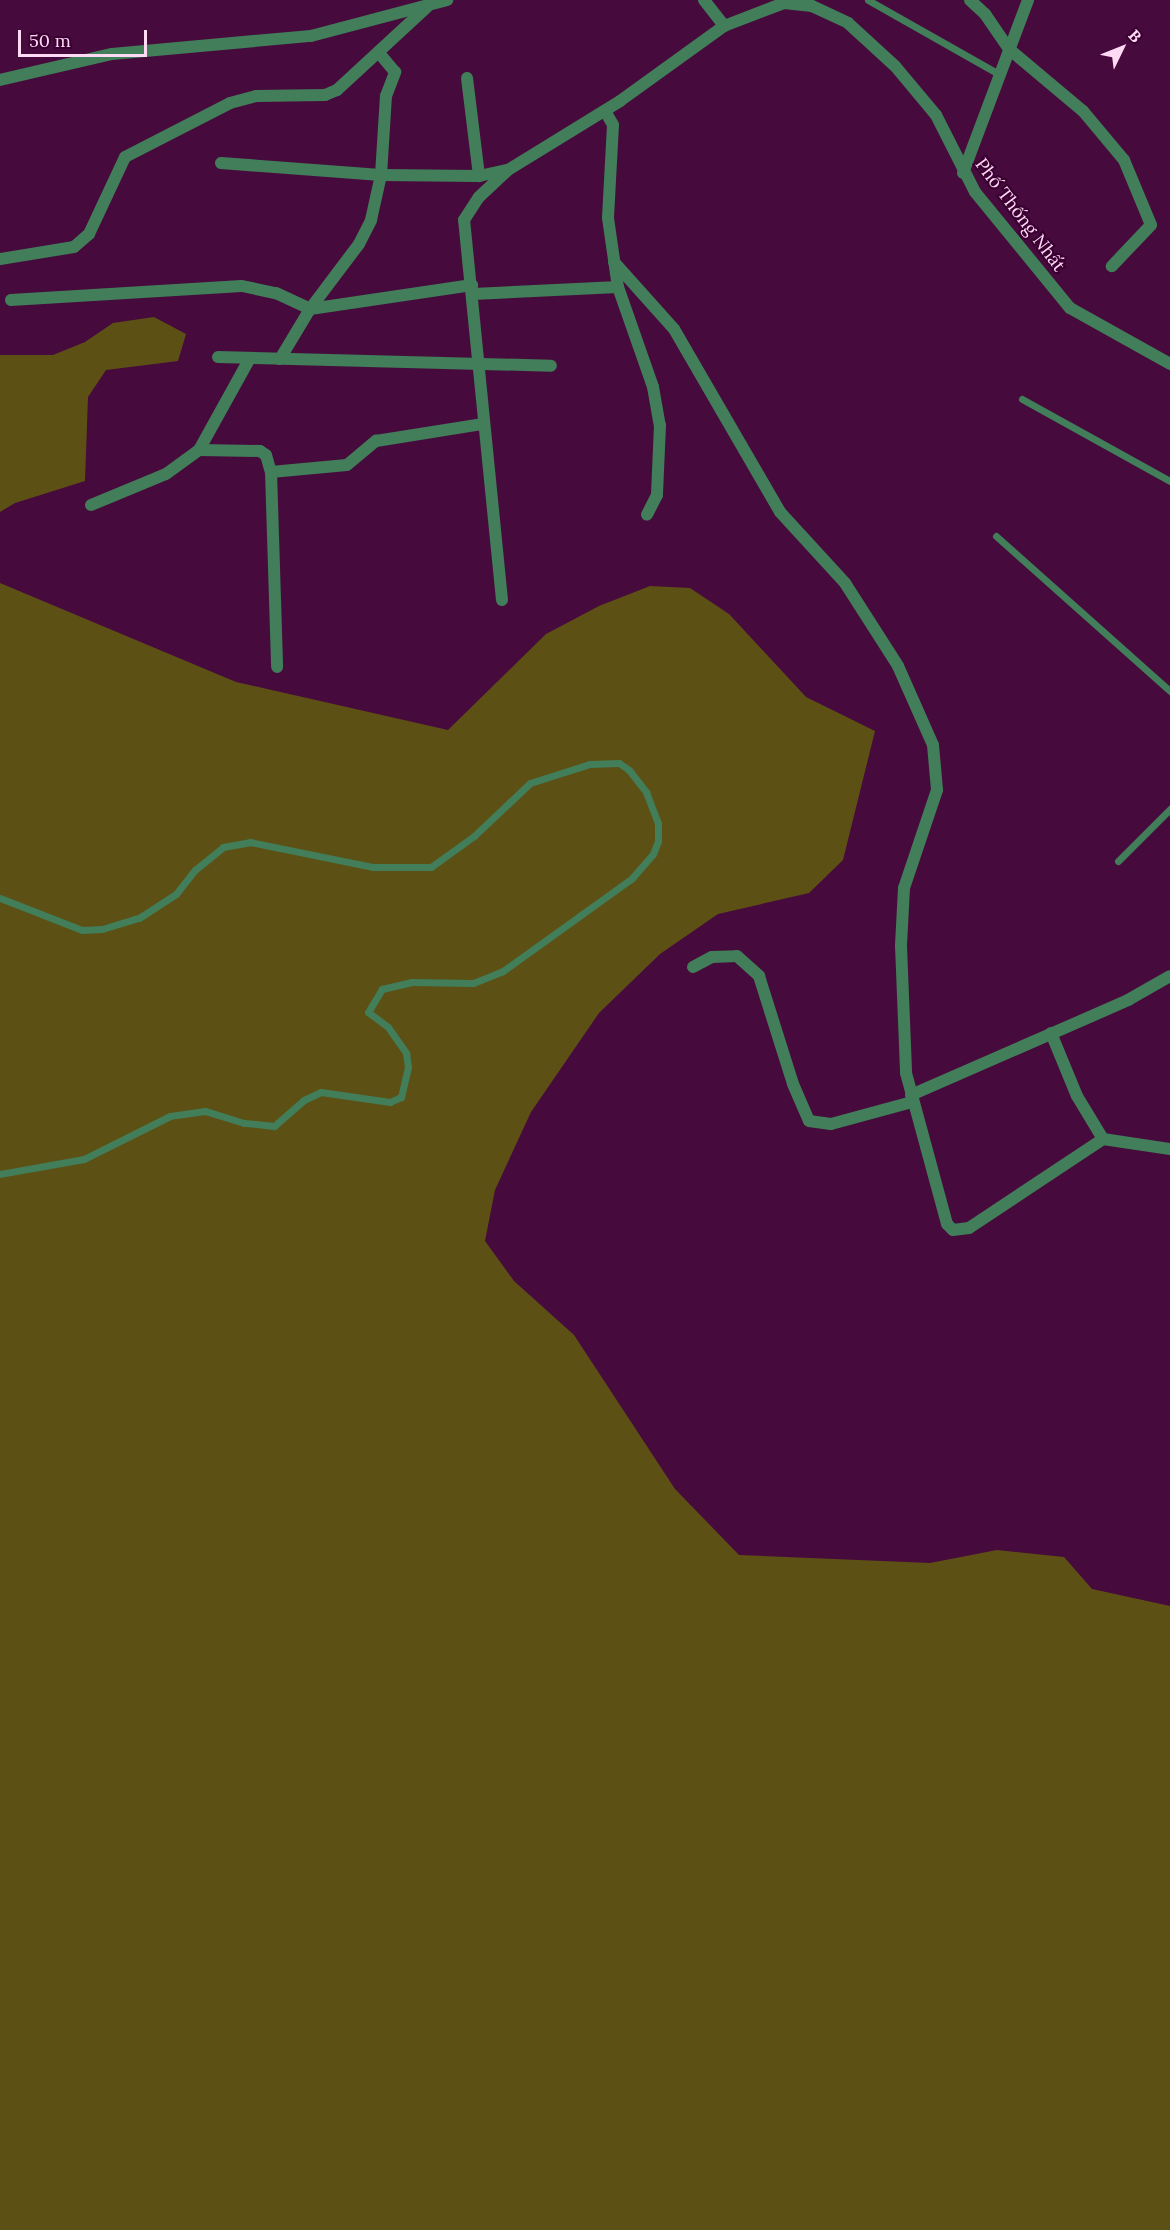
<!DOCTYPE html>
<html>
<head>
<meta charset="utf-8">
<style>
	body { margin:0 }
	#map { position:relative; width:1170px; height:2230px; overflow:hidden; background:#460b3c; font-family:Lora,serif }
	div>[style] { position:absolute }
	.green>* { inset:0; background:#5d5015 }
	.service>* { height:7px; margin:-3.5px; padding:0 3.5px; transform-origin:3.5px; border-radius:3.5px; background:#417e59 }
	.minor>* { height:12px; margin:-6px; padding:0 6px; transform-origin:6px; border-radius:6px; background:#417e59 }
	span { translate:-50% -50%; white-space:nowrap; text-align:center; line-height:1.15; -webkit-text-stroke:4.5px #3b0032; paint-order:stroke }
	.street-label { font-size:18px; color:#ffdaf5 }
	.north { position:absolute; left:1092px; top:18px; width:60px; height:60px; -webkit-text-stroke:4px #3b0032; paint-order:stroke; rotate:47deg; font-size:16px; font-weight:700; line-height:24px; text-align:center; color:#ffdaf5 }
	.north::after { content:''; display:block; margin:auto; width:21px; height:27px; background:#ffdaf5; clip-path:polygon(50% 0,100% 100%,50% 72%,0 100%) }
	.scale { position:absolute; left:18px; top:30px; width:129px; height:27px; box-sizing:border-box; border:3px solid #ffdaf5; border-top:0; padding-left:8px; font-size:18px; line-height:21px; white-space:nowrap; color:#ffdaf5; -webkit-text-stroke:4px #3b0032; paint-order:stroke }
</style>
</head>
<body>
<div id="map">
	<div class="green">
		<div style="clip-path:polygon(154px 317px,186px 334px,178px 361px,106px 370px,88px 397px,85px 481px,15px 503px,0 512px,0 355px,53px 355px,85px 342px,113px 323px)"></div>
		<div style="clip-path:polygon(0 583px,236px 682px,448px 730px,546px 634px,599px 606px,650px 586px,690px 588px,729px 614px,806px 697px,875px 731px,843px 860px,809px 893px,718px 914px,660px 954px,599px 1013px,531px 1112px,495px 1190px,485px 1241px,514px 1281px,574px 1335px,675px 1489px,739px 1555px,930px 1563px,997px 1550px,1064px 1557px,1092px 1589px,1170px 1606px,1170px 2230px,0 2230px)"></div>
	</div>
	<div class="service">
		<div style="left:868px;top:0;width:150px;rotate:29.5deg"></div>
		<div style="left:1022px;top:399px;width:169px;rotate:29deg"></div>
		<div style="left:996px;top:536px;width:233px;rotate:41.7deg"></div>
		<div style="left:1118px;top:861px;width:74px;rotate:-45deg"></div>
		<div style="left:0;top:898px;width:88px;rotate:21.3deg"></div>
		<div style="left:82px;top:930px;width:20px;rotate:-3deg"></div>
		<div style="left:102px;top:929px;width:39px;rotate:-17deg"></div>
		<div style="left:139px;top:918px;width:44px;rotate:-33deg"></div>
		<div style="left:176px;top:894px;width:31px;rotate:-52deg"></div>
		<div style="left:195px;top:870px;width:36px;rotate:-39deg"></div>
		<div style="left:223px;top:847px;width:27px;rotate:-10deg"></div>
		<div style="left:250px;top:842px;width:126px;rotate:11.5deg"></div>
		<div style="left:373px;top:867px;width:58px"></div>
		<div style="left:431px;top:867px;width:53px;rotate:-35.8deg"></div>
		<div style="left:474px;top:836px;width:77px;rotate:-43.4deg"></div>
		<div style="left:530px;top:783px;width:63px;rotate:-17.6deg"></div>
		<div style="left:590px;top:764px;width:29px;rotate:-2deg"></div>
		<div style="left:619px;top:763px;width:12px;rotate:35deg"></div>
		<div style="left:629px;top:770px;width:28px;rotate:52deg"></div>
		<div style="left:646px;top:792px;width:33px;rotate:69deg"></div>
		<div style="left:658px;top:823px;width:18px;rotate:90deg"></div>
		<div style="left:658px;top:841px;width:14px;rotate:111deg"></div>
		<div style="left:653px;top:854px;width:33px;rotate:131deg"></div>
		<div style="left:631px;top:879px;width:158px;rotate:144.3deg"></div>
		<div style="left:503px;top:971px;width:32px;rotate:158deg"></div>
		<div style="left:473px;top:983px;width:61px;rotate:-179.1deg"></div>
		<div style="left:412px;top:982px;width:31px;rotate:167deg"></div>
		<div style="left:382px;top:989px;width:27px;rotate:121deg"></div>
		<div style="left:368px;top:1012px;width:25px;rotate:37deg"></div>
		<div style="left:388px;top:1027px;width:32px;rotate:55deg"></div>
		<div style="left:406px;top:1053px;width:14px;rotate:82deg"></div>
		<div style="left:408px;top:1067px;width:31px;rotate:103deg"></div>
		<div style="left:401px;top:1097px;width:12px;rotate:156deg"></div>
		<div style="left:390px;top:1102px;width:70px;rotate:-171.8deg"></div>
		<div style="left:321px;top:1092px;width:19px;rotate:155deg"></div>
		<div style="left:304px;top:1100px;width:40px;rotate:139deg"></div>
		<div style="left:274px;top:1126px;width:30px;rotate:-174deg"></div>
		<div style="left:244px;top:1123px;width:41px;rotate:-162.9deg"></div>
		<div style="left:205px;top:1111px;width:35px;rotate:172deg"></div>
		<div style="left:170px;top:1116px;width:96px;rotate:153.4deg"></div>
		<div style="left:84px;top:1159px;width:85px;rotate:169.9deg"></div>
	</div>
	<div class="minor">
		<div style="left:704px;top:0;width:33px;rotate:52deg"></div>
		<div style="left:970px;top:0;width:21px;rotate:43deg"></div>
		<div style="left:985px;top:14px;width:42px;rotate:55.6deg"></div>
		<div style="left:1009px;top:49px;width:97px;rotate:40deg"></div>
		<div style="left:1083px;top:111px;width:64px;rotate:50.1deg"></div>
		<div style="left:1124px;top:160px;width:70px;rotate:67.4deg"></div>
		<div style="left:1151px;top:225px;width:57px;rotate:133.6deg"></div>
		<div style="left:467px;top:78px;width:99px;rotate:83deg"></div>
		<div style="left:0;top:80px;width:115px;rotate:-13.1deg"></div>
		<div style="left:112px;top:54px;width:200px;rotate:-5.2deg"></div>
		<div style="left:311px;top:36px;width:141px;rotate:-14.8deg"></div>
		<div style="left:605px;top:111px;width:16px;rotate:60deg"></div>
		<div style="left:613px;top:125px;width:93px;rotate:93.1deg"></div>
		<div style="left:608px;top:218px;width:70px;rotate:81.8deg"></div>
		<div style="left:221px;top:163px;width:160px;rotate:4.3deg"></div>
		<div style="left:381px;top:175px;width:98px;rotate:0.6deg"></div>
		<div style="left:479px;top:176px;width:29px;rotate:-12deg"></div>
		<div style="left:963px;top:173px;width:185px;rotate:-69.4deg"></div>
		<div style="left:0;top:259px;width:75px;rotate:-9.2deg"></div>
		<div style="left:74px;top:247px;width:20px;rotate:-41deg"></div>
		<div style="left:89px;top:234px;width:85px;rotate:-64.9deg"></div>
		<div style="left:125px;top:157px;width:118px;rotate:-27.2deg"></div>
		<div style="left:230px;top:103px;width:27px;rotate:-15deg"></div>
		<div style="left:256px;top:96px;width:69px;rotate:-0.8deg"></div>
		<div style="left:325px;top:95px;width:13px;rotate:-23deg"></div>
		<div style="left:337px;top:90px;width:122px;rotate:-42.7deg"></div>
		<div style="left:614px;top:262px;width:90px;rotate:48.2deg"></div>
		<div style="left:674px;top:329px;width:211px;rotate:59.9deg"></div>
		<div style="left:780px;top:512px;width:96px;rotate:47.5deg"></div>
		<div style="left:845px;top:583px;width:98px;rotate:57.4deg"></div>
		<div style="left:898px;top:666px;width:86px;rotate:66.1deg"></div>
		<div style="left:933px;top:745px;width:45px;rotate:84.9deg"></div>
		<div style="left:937px;top:790px;width:103px;rotate:108.6deg"></div>
		<div style="left:904px;top:888px;width:58px;rotate:93deg"></div>
		<div style="left:901px;top:946px;width:127px;rotate:87.7deg"></div>
		<div style="left:906px;top:1073px;width:156px;rotate:74.8deg"></div>
		<div style="left:947px;top:1224px;width:8px;rotate:45deg"></div>
		<div style="left:953px;top:1230px;width:16px;rotate:-7deg"></div>
		<div style="left:969px;top:1228px;width:161px;rotate:-33.6deg"></div>
		<div style="left:1103px;top:1139px;width:68px;rotate:8.5deg"></div>
		<div style="left:473px;top:294px;width:145px;rotate:-2.8deg"></div>
		<div style="left:618px;top:287px;width:106px;rotate:70.7deg"></div>
		<div style="left:653px;top:387px;width:39px;rotate:80deg"></div>
		<div style="left:660px;top:425px;width:70px;rotate:92.5deg"></div>
		<div style="left:657px;top:495px;width:22px;rotate:117deg"></div>
		<div style="left:11px;top:300px;width:231px;rotate:-3.5deg"></div>
		<div style="left:242px;top:286px;width:35px;rotate:12deg"></div>
		<div style="left:276px;top:293px;width:38px;rotate:25deg"></div>
		<div style="left:310px;top:309px;width:164px;rotate:-8.4deg"></div>
		<div style="left:218px;top:357px;width:333px;rotate:1.5deg"></div>
		<div style="left:250px;top:358px;width:105px;rotate:119deg"></div>
		<div style="left:199px;top:450px;width:61px;rotate:0.9deg"></div>
		<div style="left:260px;top:451px;width:7px;rotate:34deg"></div>
		<div style="left:266px;top:455px;width:18px;rotate:74deg"></div>
		<div style="left:271px;top:472px;width:76px;rotate:-5.3deg"></div>
		<div style="left:347px;top:465px;width:38px;rotate:-40deg"></div>
		<div style="left:376px;top:441px;width:107px;rotate:-9.1deg"></div>
		<div style="left:280px;top:359px;width:58px;rotate:-59deg"></div>
		<div style="left:310px;top:309px;width:81px;rotate:-53deg"></div>
		<div style="left:359px;top:244px;width:27px;rotate:-63deg"></div>
		<div style="left:371px;top:220px;width:46px;rotate:-77.5deg"></div>
		<div style="left:381px;top:175px;width:79px;rotate:-86.4deg"></div>
		<div style="left:386px;top:96px;width:26px;rotate:-69deg"></div>
		<div style="left:395px;top:72px;width:26px;rotate:-130deg"></div>
		<div style="left:271px;top:472px;width:195px;rotate:88.2deg"></div>
		<div style="left:91px;top:505px;width:81px;rotate:-22.5deg"></div>
		<div style="left:166px;top:474px;width:41px;rotate:-36deg"></div>
		<div style="left:502px;top:600px;width:382px;rotate:-95.7deg"></div>
		<div style="left:464px;top:220px;width:27px;rotate:-57deg"></div>
		<div style="left:479px;top:197px;width:40px;rotate:-43deg"></div>
		<div style="left:508px;top:170px;width:132px;rotate:-31.6deg"></div>
		<div style="left:620px;top:101px;width:128px;rotate:-35.8deg"></div>
		<div style="left:724px;top:26px;width:64px;rotate:-21deg"></div>
		<div style="left:784px;top:3px;width:28px;rotate:6deg"></div>
		<div style="left:812px;top:6px;width:40px;rotate:25deg"></div>
		<div style="left:848px;top:23px;width:64px;rotate:42.5deg"></div>
		<div style="left:895px;top:66px;width:64px;rotate:50.1deg"></div>
		<div style="left:936px;top:115px;width:86px;rotate:63.1deg"></div>
		<div style="left:975px;top:192px;width:150px;rotate:50.7deg"></div>
		<div style="left:1070px;top:308px;width:115px;rotate:29.2deg"></div>
		<div style="left:693px;top:967px;width:21px;rotate:-28deg"></div>
		<div style="left:712px;top:957px;width:25px;rotate:-2deg"></div>
		<div style="left:737px;top:956px;width:30px;rotate:42deg"></div>
		<div style="left:759px;top:976px;width:113px;rotate:72.5deg"></div>
		<div style="left:793px;top:1084px;width:40px;rotate:66.6deg"></div>
		<div style="left:809px;top:1121px;width:22px;rotate:8deg"></div>
		<div style="left:831px;top:1124px;width:84px;rotate:-15.2deg"></div>
		<div style="left:1051px;top:1033px;width:68px;rotate:67.6deg"></div>
		<div style="left:1077px;top:1096px;width:50px;rotate:58.8deg"></div>
		<div style="left:911px;top:1095px;width:237px;rotate:-23.6deg"></div>
		<div style="left:1128px;top:1000px;width:48px;rotate:-29.7deg"></div>
	</div>
	<div class="street-label">
		<span style="left:1020px;top:215px;rotate:53deg">Phố Thống Nhất</span>
	</div>
	<div class="north">B</div>
	<div class="scale">50 m</div>
</div>
</body>
</html>
